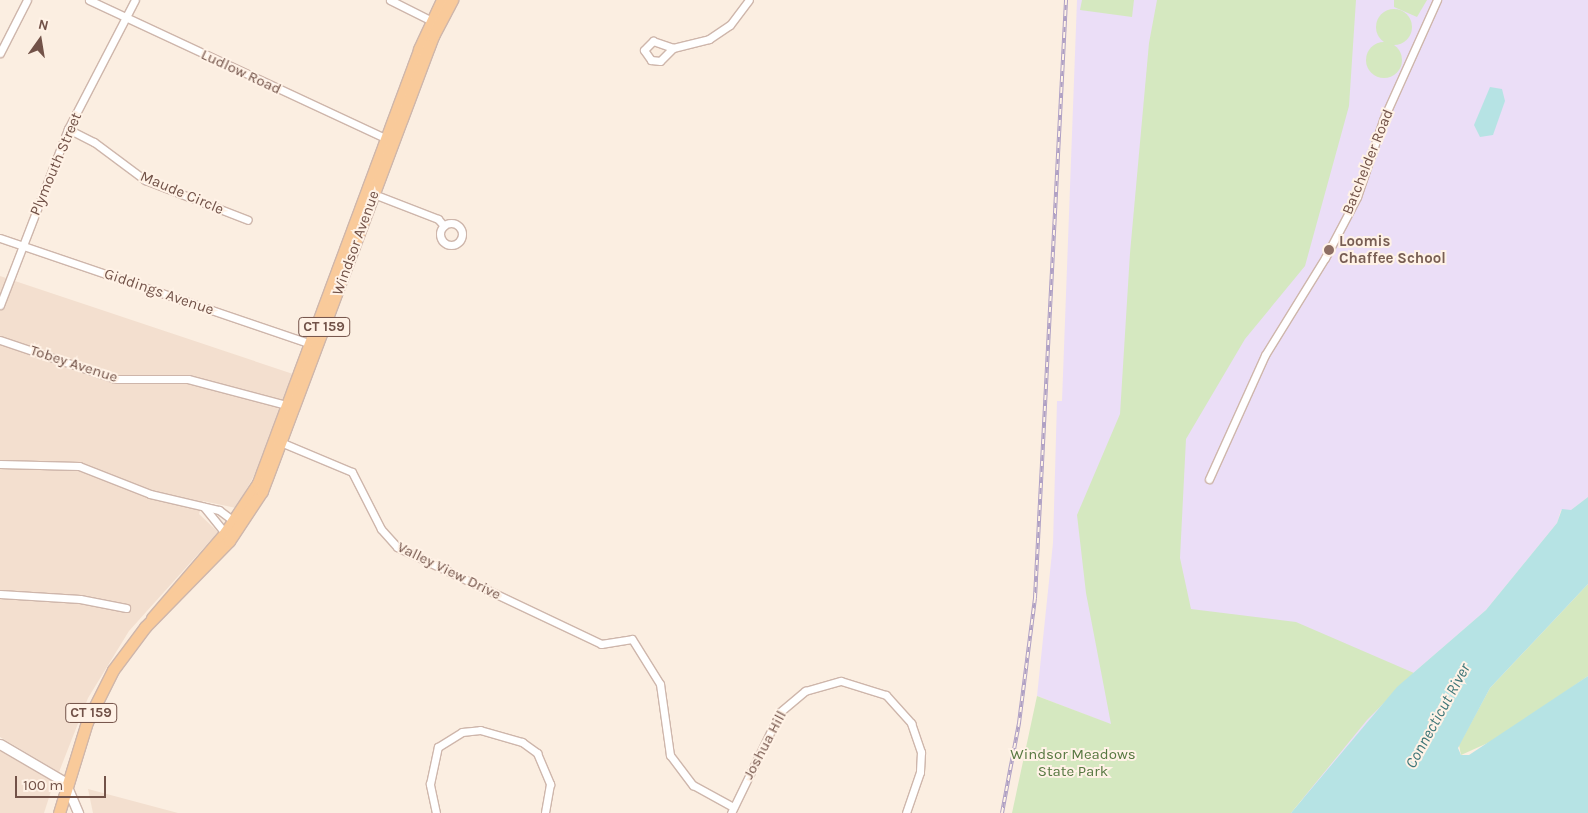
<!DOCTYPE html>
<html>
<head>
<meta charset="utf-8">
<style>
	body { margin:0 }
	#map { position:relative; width:1588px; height:813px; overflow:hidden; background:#fbeee1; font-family:Karla,sans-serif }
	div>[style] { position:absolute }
	.residential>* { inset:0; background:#f3dfcf }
	.education>* { inset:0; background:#ebdef7 }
	.green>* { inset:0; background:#d5e8c0 }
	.round { border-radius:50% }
	.water>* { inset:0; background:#b6e3e4 }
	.roads { filter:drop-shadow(1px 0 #ceb6ab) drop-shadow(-1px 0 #ceb6ab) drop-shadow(0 1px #ceb6ab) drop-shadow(0 -1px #ceb6ab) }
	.minor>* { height:7px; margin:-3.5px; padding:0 3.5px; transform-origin:3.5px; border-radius:3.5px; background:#fff }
	.minor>.ring { margin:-3.5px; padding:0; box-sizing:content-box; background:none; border:7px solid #fff; border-radius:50% }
	.tertiary>* { height:9px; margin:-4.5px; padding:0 4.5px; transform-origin:4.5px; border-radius:4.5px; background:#fff }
	.primary>* { height:11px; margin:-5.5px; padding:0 5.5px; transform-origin:5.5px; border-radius:5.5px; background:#f9ca9a }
	.rail>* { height:4px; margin-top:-2px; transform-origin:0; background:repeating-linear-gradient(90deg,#fff2e6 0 5.5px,#afa0c4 0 11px); box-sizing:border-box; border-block:1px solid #afa0c4 }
	.dots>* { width:14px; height:14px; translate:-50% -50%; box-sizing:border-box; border:2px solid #fff2e6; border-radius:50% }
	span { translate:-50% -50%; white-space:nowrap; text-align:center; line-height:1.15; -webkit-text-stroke:4px #fff2e6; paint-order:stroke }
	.shield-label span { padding:1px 4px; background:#fff2e6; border:1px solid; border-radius:4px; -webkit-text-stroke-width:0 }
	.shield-label { font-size:14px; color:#725248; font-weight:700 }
	.street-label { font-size:15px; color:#725248 }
	.education-label { font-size:15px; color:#785e54; font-weight:700 }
	.left { translate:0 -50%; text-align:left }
	.park-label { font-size:15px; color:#577841 }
	.water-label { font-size:16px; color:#3d7577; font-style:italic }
	.north { position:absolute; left:15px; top:15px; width:50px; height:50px; -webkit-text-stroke:4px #fff2e6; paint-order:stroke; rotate:13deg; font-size:14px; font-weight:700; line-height:20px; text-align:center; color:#725248 }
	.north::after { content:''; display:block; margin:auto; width:18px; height:22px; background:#725248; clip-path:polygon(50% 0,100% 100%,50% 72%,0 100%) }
	.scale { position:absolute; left:15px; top:776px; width:91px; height:22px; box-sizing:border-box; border:2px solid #725248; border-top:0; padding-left:6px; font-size:15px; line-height:18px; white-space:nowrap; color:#725248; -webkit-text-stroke:4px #fff2e6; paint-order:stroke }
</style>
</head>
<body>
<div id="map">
	<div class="residential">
		<div style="clip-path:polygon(0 276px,293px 374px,254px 476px,236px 508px,203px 501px,199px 514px,218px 532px,129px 631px,88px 698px,59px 772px,0 737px)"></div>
		<div style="clip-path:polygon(0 751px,54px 782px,44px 813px,0 813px)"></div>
		<div style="clip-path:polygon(88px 789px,178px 813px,93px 813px)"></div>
	</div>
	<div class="education">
		<div style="clip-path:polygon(1077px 0,1588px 0,1588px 497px,1571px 510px,1561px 510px,1557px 523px,1486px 610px,1397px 687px,1305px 799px,1037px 696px,1053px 543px,1057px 401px,1062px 401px)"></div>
	</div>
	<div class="green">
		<div style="clip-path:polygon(1082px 0,1134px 0,1132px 17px,1080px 10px)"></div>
		<div style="clip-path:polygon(1157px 0,1356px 0,1349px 106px,1305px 266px,1245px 339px,1186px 439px,1180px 558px,1191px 609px,1296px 622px,1414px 673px,1367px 720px,1291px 813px,1012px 813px,1037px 696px,1111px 724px,1086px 593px,1077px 515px,1120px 414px,1130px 253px,1149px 43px)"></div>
		<div style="clip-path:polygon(1394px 0,1427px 0,1417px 17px,1394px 7px)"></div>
		<div class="round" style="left:1376px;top:9px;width:36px;height:36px"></div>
		<div class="round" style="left:1366px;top:42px;width:36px;height:36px"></div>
		<div style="clip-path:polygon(1588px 584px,1588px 676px,1499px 738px,1461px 755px,1459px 745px,1490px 688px)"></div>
	</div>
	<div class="water">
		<div style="clip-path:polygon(1490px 87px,1502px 89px,1505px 101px,1493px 135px,1480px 137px,1474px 125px)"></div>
		<div style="clip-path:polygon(1588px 497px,1588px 584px,1490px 688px,1458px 748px,1461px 755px,1469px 755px,1588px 676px,1588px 813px,1291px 813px,1397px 687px,1486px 610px,1557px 523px,1562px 509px,1571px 510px)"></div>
	</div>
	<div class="roads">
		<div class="minor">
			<div style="left:89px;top:0;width:331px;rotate:25deg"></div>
			<div style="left:390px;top:0;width:51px;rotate:26.6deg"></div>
			<div style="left:673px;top:48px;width:18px;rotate:135deg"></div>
			<div style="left:660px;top:61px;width:9px;rotate:-174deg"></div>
			<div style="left:651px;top:60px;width:12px;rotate:-125deg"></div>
			<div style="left:644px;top:50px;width:13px;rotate:-45deg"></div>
			<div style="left:653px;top:41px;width:21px;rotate:19deg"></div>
			<div style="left:673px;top:48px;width:37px;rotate:-14deg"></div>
			<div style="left:709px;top:39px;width:25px;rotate:-34deg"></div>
			<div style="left:730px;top:25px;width:31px;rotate:-53deg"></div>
			<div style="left:0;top:53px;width:59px;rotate:-63deg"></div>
			<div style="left:68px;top:129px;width:29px;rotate:27deg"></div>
			<div style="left:94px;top:142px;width:64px;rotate:36.7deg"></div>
			<div style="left:145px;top:180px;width:110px;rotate:21.2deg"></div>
			<div style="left:371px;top:193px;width:72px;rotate:21.2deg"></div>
			<div style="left:438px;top:219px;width:9px;rotate:49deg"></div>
			<div class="ring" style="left:440px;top:223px;width:15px;height:15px"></div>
			<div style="left:0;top:238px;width:330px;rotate:18.8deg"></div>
			<div style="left:0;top:305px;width:189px;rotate:-68.9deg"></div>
			<div style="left:68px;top:129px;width:145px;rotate:-62.6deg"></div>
			<div style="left:0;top:340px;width:121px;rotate:18.7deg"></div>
			<div style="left:115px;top:379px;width:73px"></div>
			<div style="left:188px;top:379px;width:106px;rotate:14.8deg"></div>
			<div style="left:278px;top:441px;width:80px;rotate:22.7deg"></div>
			<div style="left:352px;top:472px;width:64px;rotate:63deg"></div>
			<div style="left:381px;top:529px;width:24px;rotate:48deg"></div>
			<div style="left:397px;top:547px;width:226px;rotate:25.4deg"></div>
			<div style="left:601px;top:644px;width:31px;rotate:-9deg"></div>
			<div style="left:632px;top:639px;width:53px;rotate:58.1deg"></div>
			<div style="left:660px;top:684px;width:72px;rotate:82deg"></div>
			<div style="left:670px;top:755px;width:38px;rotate:53deg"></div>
			<div style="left:693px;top:785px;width:46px;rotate:28.8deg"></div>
			<div style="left:0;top:464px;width:79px;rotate:1.5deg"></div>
			<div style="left:79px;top:466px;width:76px;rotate:21.5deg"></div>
			<div style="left:150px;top:494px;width:71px;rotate:13.1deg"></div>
			<div style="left:219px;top:510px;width:20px;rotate:37deg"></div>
			<div style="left:1209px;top:479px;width:136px;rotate:-65.7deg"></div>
			<div style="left:1265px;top:355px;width:114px;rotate:-58.3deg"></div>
			<div style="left:1325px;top:258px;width:69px;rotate:-62.3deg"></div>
			<div style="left:1357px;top:197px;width:81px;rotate:-71.3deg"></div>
			<div style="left:1383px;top:120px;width:132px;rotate:-65.8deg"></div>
			<div style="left:204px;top:507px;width:35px;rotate:51deg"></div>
			<div style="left:0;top:594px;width:80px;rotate:3.6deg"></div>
			<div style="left:80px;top:599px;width:47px;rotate:11.1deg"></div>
			<div style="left:436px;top:813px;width:30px;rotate:-102deg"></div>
			<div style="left:430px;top:784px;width:38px;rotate:-78deg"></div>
			<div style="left:438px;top:747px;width:28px;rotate:-32deg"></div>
			<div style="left:462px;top:732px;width:18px;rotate:-6deg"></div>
			<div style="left:480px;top:730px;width:44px;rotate:15.9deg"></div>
			<div style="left:522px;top:742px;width:19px;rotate:36deg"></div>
			<div style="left:537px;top:753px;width:34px;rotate:67deg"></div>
			<div style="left:550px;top:784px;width:29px;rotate:100deg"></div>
			<div style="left:731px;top:813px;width:112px;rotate:-64.1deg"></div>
			<div style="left:780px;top:712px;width:33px;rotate:-40deg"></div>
			<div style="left:805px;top:691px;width:37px;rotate:-16deg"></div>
			<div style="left:841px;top:681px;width:47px;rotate:17.3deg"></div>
			<div style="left:886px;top:695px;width:38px;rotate:48deg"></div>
			<div style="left:911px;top:723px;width:31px;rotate:71deg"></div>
			<div style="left:921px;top:752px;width:20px;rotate:93deg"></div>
			<div style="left:920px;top:772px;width:43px;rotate:108.9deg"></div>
		</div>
		<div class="tertiary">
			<div style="left:0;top:744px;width:75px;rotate:30.3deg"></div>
			<div style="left:65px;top:782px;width:34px;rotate:67deg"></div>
		</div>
		<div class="primary">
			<div style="left:152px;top:618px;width:112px;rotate:-49.3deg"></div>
			<div style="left:225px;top:533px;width:60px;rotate:-56.6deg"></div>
			<div style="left:258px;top:483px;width:463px;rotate:-69.6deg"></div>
			<div style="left:419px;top:49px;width:54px;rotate:-64.9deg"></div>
			<div style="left:59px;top:813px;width:95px;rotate:-72.9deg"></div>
			<div style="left:87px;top:722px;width:58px;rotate:-63.4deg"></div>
			<div style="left:113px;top:670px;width:54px;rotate:-53.3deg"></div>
			<div style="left:145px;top:627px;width:120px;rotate:-45.7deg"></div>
			<div style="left:229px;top:541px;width:60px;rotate:-56.6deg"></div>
			<div style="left:262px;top:491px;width:486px;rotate:-69.4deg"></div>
			<div style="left:433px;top:36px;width:41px;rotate:-62.2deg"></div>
		</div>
	</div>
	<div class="rail">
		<div style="left:1002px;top:813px;width:92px;rotate:-79.3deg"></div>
		<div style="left:1019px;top:723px;width:126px;rotate:-82.7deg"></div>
		<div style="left:1035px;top:598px;width:599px;rotate:-87.03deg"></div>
	</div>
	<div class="dots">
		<div style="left:1329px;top:250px;background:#8d6e63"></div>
	</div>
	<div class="shield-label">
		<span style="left:324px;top:327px">CT 159</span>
		<span style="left:91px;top:713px">CT 159</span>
	</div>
	<div class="street-label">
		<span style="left:241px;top:72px;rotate:25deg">Ludlow Road</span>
		<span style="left:1368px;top:162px;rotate:-68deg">Batchelder Road</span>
		<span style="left:56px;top:164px;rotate:-67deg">Plymouth Street</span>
		<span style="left:182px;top:193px;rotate:23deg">Maude Circle</span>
		<span style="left:356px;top:243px;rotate:-70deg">Windsor Avenue</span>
		<span style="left:159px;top:292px;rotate:19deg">Giddings Avenue</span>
		<span style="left:74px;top:364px;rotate:18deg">Tobey Avenue</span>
		<span style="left:449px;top:571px;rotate:26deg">Valley View Drive</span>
		<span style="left:765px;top:745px;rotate:-62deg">Joshua Hill</span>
	</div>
	<div class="education-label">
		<span class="left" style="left:1339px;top:250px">Loomis<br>Chaffee School</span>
	</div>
	<div class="park-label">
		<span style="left:1073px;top:763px">Windsor Meadows<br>State Park</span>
	</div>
	<div class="water-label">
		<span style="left:1438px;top:716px;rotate:-61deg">Connecticut River</span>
	</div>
	<div class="north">N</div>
	<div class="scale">100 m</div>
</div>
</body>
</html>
